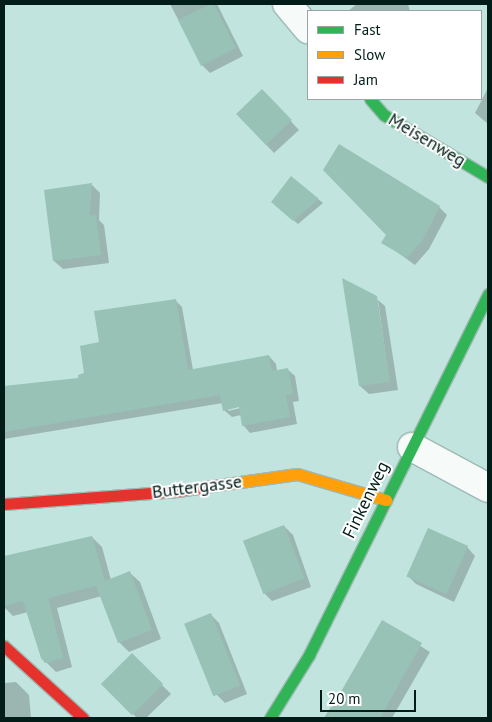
<!DOCTYPE html>
<html>
<head>
<meta charset="utf-8">
<style>
	body { margin:0 }
	#map { position:relative; width:492px; height:722px; overflow:hidden; background:#c2e4de; font-family:"PT Sans",sans-serif }
	div>[style] { position:absolute }
	.shadow>* { inset:0; background:#0003 }
	.building>* { inset:0; background:#98c2b5; transform-origin:0 0 }
	.roads { filter:drop-shadow(1px 0 #9eb9b4) drop-shadow(-1px 0 #9eb9b4) drop-shadow(0 1px #9eb9b4) drop-shadow(0 -1px #9eb9b4) }
	.street>* { height:28px; margin:-14px; padding:0 14px; transform-origin:14px; border-radius:14px; background:#f6fbfa }
	.fast>* { height:11px; margin:-5.5px; padding:0 5.5px; transform-origin:5.5px; border-radius:5.5px; background:#30b455 }
	.slow>* { height:11px; margin:-5.5px; padding:0 5.5px; transform-origin:5.5px; border-radius:5.5px; background:#ff9f0a }
	.jam>* { height:11px; margin:-5.5px; padding:0 5.5px; transform-origin:5.5px; border-radius:5.5px; background:#e5322d }
	span { translate:-50% -50%; white-space:nowrap; text-align:center; line-height:1.15; -webkit-text-stroke:4px #fff; paint-order:stroke }
	.street-label { font-size:18px; color:#021c18 }
	.frame { position:absolute; inset:0; border:5px solid #021c18; pointer-events:none }
	.legend { position:absolute; left:307px; top:10px; width:175px; height:90px; box-sizing:border-box; background:#fff; border:1px solid #9aa4a3; margin:0; padding:6px 9px; list-style:none; font-size:15px; color:#021c18 }
	.legend li { display:flex; align-items:center; gap:10px; height:25px }
	.legend b { width:25px; border:1px solid #9aa4a3 }
	.scale { position:absolute; left:320px; top:690px; width:96px; height:22px; box-sizing:border-box; border:2px solid #021c18; border-top:0; padding-left:6px; font-size:15px; line-height:18px; white-space:nowrap; color:#021c18; -webkit-text-stroke:4px #fff; paint-order:stroke }
</style>
</head>
<body>
<div id="map">
	<div class="shadow">
		<div style="clip-path:polygon(170px 4px,217px 4px,243px 56px,210px 73px,202px 65px)"></div>
		<div style="clip-path:polygon(357px 4px,408px 4px,410px 11px,348px 11px)"></div>
		<div style="clip-path:polygon(488px 88px,488px 124px,475px 113px)"></div>
		<div style="clip-path:polygon(270px 99px,299px 130px,274px 153px,237px 114px)"></div>
		<div style="clip-path:polygon(292px 178px,323px 203px,298px 224px,277px 206px)"></div>
		<div style="clip-path:polygon(92px 185px,100px 193px,99px 220px,104px 225px,109px 263px,63px 269px,54px 261px)"></div>
		<div style="clip-path:polygon(439px 207px,447px 215px,429px 249px,415px 265px,383px 242px)"></div>
		<div style="clip-path:polygon(376px 297px,390px 388px,378px 300px,385px 306px,398px 390px,369px 394px,360px 386px)"></div>
		<div style="clip-path:polygon(evenodd,175px 300px,182px 307px,193px 370px,269px 356px,276px 364px,277px 371px,287px 369px,295px 376px,299px 401px,293px 402px,297px 424px,250px 433px,243px 425px,241px 415px,232px 417px,224px 410px,223px 403px,4px 439px,4px 387px,80px 379px,86px 374px,100px 343px,175px 300px,244px 404px,245px 407px,228px 411px,228px 408px,244px 404px)"></div>
		<div style="clip-path:polygon(284px 526px,293px 535px,311px 587px,272px 601px,263px 592px)"></div>
		<div style="clip-path:polygon(92px 537px,102px 547px,111px 580px,130px 573px,140px 582px,161px 639px,129px 652px,119px 642px,102px 596px,57px 608px,72px 667px,56px 672px,42px 658px,28px 612px,13px 616px,4px 607px,4px 557px)"></div>
		<div style="clip-path:polygon(467px 547px,475px 556px,454px 602px,416px 584px,407px 575px)"></div>
		<div style="clip-path:polygon(210px 614px,219px 623px,247px 694px,225px 703px,216px 694px,186px 624px)"></div>
		<div style="clip-path:polygon(382px 622px,430px 652px,392px 718px,324px 718px,331px 707px,333px 709px)"></div>
		<div style="clip-path:polygon(132px 655px,171px 694px,146px 718px,137px 718px,103px 684px)"></div>
		<div style="clip-path:polygon(16px 682px,29px 695px,31px 718px,4px 718px,4px 683px)"></div>
	</div>
	<div class="building">
		<div style="clip-path:polygon(211px 4px,214px 4px,236px 48px,201px 66px,178px 20px)"></div>
		<div style="left:262px;top:89px;width:43px;height:36px;rotate:46deg"></div>
		<div style="clip-path:polygon(339px 144px,440px 206px,422px 241px,407px 258px,381px 243px,386px 235px,323px 170px)"></div>
		<div style="clip-path:polygon(291px 176px,319px 199px,293px 221px,271px 202px)"></div>
		<div style="clip-path:polygon(92px 183px,90px 216px,96px 215px,101px 255px,53px 261px,44px 190px)"></div>
		<div style="clip-path:polygon(342px 278px,377px 296px,390px 382px,359px 386px)"></div>
		<div style="clip-path:polygon(176px 299px,188px 370px,269px 355px,272px 371px,288px 368px,293px 394px,286px 395px,290px 417px,242px 426px,239px 407px,223px 411px,220px 395px,4px 432px,4px 386px,78px 378px,78px 375px,84px 373px,80px 346px,99px 342px,94px 311px)"></div>
		<div style="left:284px;top:525px;width:57px;height:44px;rotate:69deg"></div>
		<div style="left:428px;top:528px;width:44px;height:53px;rotate:24deg"></div>
		<div style="clip-path:polygon(92px 536px,105px 581px,130px 571px,152px 630px,118px 643px,96px 586px,48px 598px,63px 658px,45px 663px,41px 658px,23px 601px,4px 606px,4px 556px)"></div>
		<div style="left:211px;top:613px;width:78px;height:29px;rotate:68deg"></div>
		<div style="clip-path:polygon(382px 620px,422px 643px,380px 718px,326px 718px)"></div>
		<div style="left:132px;top:653px;width:44px;height:44px;rotate:45deg"></div>
	</div>
	<div class="roads">
		<div class="street">
			<div style="left:287px;top:4px;width:33px;rotate:50deg"></div>
			<div style="left:412px;top:447px;width:86px;rotate:28.3deg"></div>
		</div>
		<div class="fast">
			<div style="left:370px;top:99px;width:21px;rotate:49deg"></div>
			<div style="left:384px;top:115px;width:121px;rotate:30.8deg"></div>
			<div style="left:270px;top:718px;width:74px;rotate:-58.2deg"></div>
			<div style="left:309px;top:655px;width:403px;rotate:-63.6deg"></div>
		</div>
		<div class="slow">
			<div style="left:226px;top:484px;width:72px;rotate:-8deg"></div>
			<div style="left:297px;top:474px;width:93px;rotate:16.3deg"></div>
		</div>
		<div class="jam">
			<div style="left:4px;top:504px;width:174px;rotate:-4.3deg"></div>
			<div style="left:178px;top:491px;width:49px;rotate:-8.3deg"></div>
			<div style="left:4px;top:646px;width:107px;rotate:42.3deg"></div>
		</div>
	</div>
	<div class="street-label">
		<span style="left:427px;top:140px;rotate:31deg">Meisenweg</span>
		<span style="left:197px;top:487px;rotate:-7deg">Buttergasse</span>
		<span style="left:366px;top:500px;rotate:-64deg">Finkenweg</span>
	</div>
	<div class="frame"></div>
	<ul class="legend">
	<li><b style="height:6px;background:#30b455"></b>Fast</li>
	<li><b style="height:6px;background:#ff9f0a"></b>Slow</li>
	<li><b style="height:6px;background:#e5322d"></b>Jam</li>
	</ul>
	<div class="scale">20 m</div>
</div>
</body>
</html>
